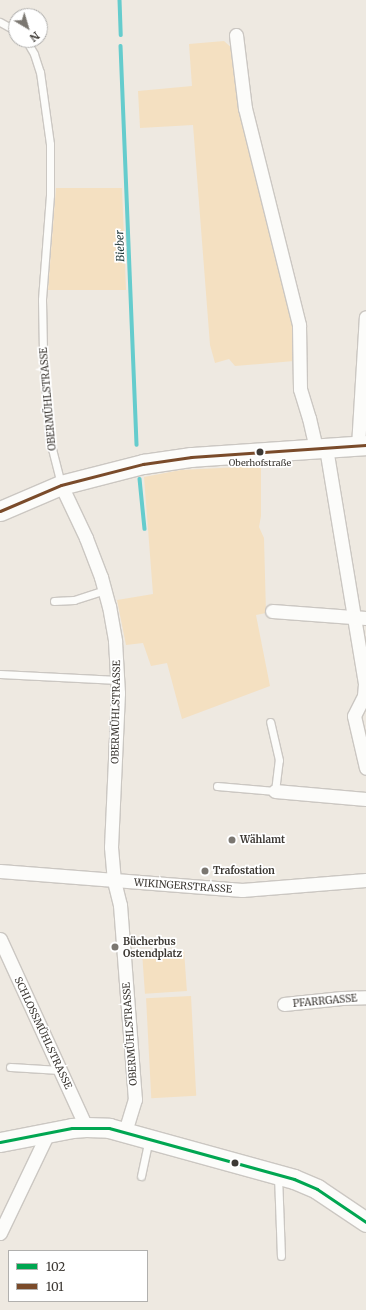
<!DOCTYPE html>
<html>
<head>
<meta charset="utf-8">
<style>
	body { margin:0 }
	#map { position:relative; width:366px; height:1310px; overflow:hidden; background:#eee9e1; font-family:Merriweather,serif }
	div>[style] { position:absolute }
	.green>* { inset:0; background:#f4e0c1; transform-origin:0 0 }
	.stream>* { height:3.5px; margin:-1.75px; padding:0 1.75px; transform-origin:1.75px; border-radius:1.75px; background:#65cccd }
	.roads { filter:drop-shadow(1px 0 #cbc7c2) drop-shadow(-1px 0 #cbc7c2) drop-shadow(0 1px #cbc7c2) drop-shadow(0 -1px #cbc7c2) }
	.lane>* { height:7px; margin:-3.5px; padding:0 3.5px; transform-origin:3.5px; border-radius:3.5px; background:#fcfcfa }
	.street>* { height:13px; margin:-6.5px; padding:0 6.5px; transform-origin:6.5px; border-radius:6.5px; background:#fcfcfa }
	.secondary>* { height:19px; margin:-9.5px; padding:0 9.5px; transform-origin:9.5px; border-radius:9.5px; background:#fcfcfa }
	.bus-1>* { height:3px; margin:-1.5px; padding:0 1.5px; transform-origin:1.5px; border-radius:1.5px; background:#00a651 }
	.bus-2>* { height:3px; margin:-1.5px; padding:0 1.5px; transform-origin:1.5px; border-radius:1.5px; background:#7a4b2a }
	.dots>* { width:11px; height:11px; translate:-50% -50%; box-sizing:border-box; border:2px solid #fff; border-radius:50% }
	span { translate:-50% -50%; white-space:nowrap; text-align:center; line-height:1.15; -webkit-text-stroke:3.5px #fff; paint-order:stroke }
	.bus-label { font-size:9px; color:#3d3934 }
	.street-label { font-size:10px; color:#3d3934 }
	.poi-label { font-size:10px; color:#3d3934; font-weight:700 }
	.left { translate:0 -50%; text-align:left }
	.water-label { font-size:11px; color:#223a3b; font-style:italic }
	.legend { position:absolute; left:8px; top:1250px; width:140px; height:52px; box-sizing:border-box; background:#fff; border:1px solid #b1b0ae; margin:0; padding:5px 7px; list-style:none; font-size:12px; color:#3d3934 }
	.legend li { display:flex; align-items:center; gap:8px; height:20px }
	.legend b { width:20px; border:1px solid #b1b0ae }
	.north { position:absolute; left:8px; top:8px; width:40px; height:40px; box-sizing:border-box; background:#fff; border:1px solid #b1b0ae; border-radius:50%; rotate:142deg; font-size:11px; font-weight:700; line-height:16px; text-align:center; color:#3d3934 }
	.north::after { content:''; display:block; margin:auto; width:14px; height:18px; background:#7b7771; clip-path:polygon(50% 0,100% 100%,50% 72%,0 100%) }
</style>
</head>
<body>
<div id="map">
	<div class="green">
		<div style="clip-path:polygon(224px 41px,233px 49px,295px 328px,294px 361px,235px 366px,229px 359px,215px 363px,210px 345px,193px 125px,140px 128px,138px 91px,192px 86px,189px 44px)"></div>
		<div style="clip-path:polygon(56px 188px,122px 188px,126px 290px,48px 290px)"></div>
		<div style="clip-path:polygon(261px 466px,261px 516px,259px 527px,264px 538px,266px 613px,256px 615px,270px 686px,182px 719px,167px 663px,151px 666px,143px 643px,126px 645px,117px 600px,153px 594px,144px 477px,181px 470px)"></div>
		<div style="left:184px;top:950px;width:41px;height:42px;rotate:86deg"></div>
		<div style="left:191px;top:996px;width:100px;height:45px;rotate:87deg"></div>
	</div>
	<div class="stream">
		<div style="left:120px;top:0;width:35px;rotate:88deg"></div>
		<div style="left:121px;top:46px;width:399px;rotate:87.7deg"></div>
		<div style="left:140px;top:479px;width:50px;rotate:84.3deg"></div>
	</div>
	<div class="roads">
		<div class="lane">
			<div style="left:0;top:22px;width:18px;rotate:29deg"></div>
			<div style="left:26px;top:40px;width:16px;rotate:60deg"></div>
			<div style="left:34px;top:54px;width:19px;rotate:72deg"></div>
			<div style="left:40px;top:72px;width:73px;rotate:82.1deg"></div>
			<div style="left:50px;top:144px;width:51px;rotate:90deg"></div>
			<div style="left:50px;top:195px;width:105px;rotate:94.4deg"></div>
			<div style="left:42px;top:300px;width:53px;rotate:88.9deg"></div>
			<div style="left:43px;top:353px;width:84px;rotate:85.9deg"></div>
			<div style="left:49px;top:437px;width:49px;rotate:75.7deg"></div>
			<div style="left:54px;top:601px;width:20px;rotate:-3deg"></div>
			<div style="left:74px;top:600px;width:33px;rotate:-18deg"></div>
			<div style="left:0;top:674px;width:118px;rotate:2.9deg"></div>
			<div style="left:217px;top:786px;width:58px;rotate:4.9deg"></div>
			<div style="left:275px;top:791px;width:31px;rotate:-83deg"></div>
			<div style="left:279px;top:760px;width:39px;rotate:-103deg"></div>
			<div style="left:10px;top:1067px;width:50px;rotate:3.4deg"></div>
			<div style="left:278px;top:1175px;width:81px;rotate:87.9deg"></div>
			<div style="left:141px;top:1176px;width:38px;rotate:-78deg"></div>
		</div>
		<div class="street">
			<div style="left:236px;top:35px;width:74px;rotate:83deg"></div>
			<div style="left:245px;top:108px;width:224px;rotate:76deg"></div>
			<div style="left:299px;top:325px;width:64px;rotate:89.1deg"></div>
			<div style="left:300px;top:389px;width:30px;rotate:73deg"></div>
			<div style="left:309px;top:418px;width:31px;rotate:77deg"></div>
			<div style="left:358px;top:446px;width:129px;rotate:-86.5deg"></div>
			<div style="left:326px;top:448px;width:239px;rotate:80.6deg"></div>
			<div style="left:365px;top:684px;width:12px;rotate:95deg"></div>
			<div style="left:364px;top:696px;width:22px;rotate:117deg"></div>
			<div style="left:354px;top:716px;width:53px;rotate:77deg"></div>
			<div style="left:61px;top:485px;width:59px;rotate:64.7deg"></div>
			<div style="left:86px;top:538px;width:42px;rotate:69deg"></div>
			<div style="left:101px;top:577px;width:30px;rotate:75deg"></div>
			<div style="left:109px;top:606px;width:36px;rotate:80deg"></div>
			<div style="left:115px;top:641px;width:52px;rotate:86.7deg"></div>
			<div style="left:118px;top:693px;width:154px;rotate:92.6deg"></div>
			<div style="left:111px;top:847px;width:34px;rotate:85deg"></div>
			<div style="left:114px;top:881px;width:25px;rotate:76deg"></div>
			<div style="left:120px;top:905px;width:195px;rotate:85.6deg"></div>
			<div style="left:135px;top:1099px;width:34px;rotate:107deg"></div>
			<div style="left:272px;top:611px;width:94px;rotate:4.3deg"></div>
			<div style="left:275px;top:791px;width:91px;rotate:5deg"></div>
			<div style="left:0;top:871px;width:243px;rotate:4.5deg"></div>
			<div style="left:242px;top:890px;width:124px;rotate:-4.6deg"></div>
			<div style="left:0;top:939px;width:207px;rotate:65.4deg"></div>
			<div style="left:284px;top:1004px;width:58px;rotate:-5.9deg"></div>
			<div style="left:342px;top:998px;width:24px;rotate:-2deg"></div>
			<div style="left:0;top:1233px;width:111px;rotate:-64.4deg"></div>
		</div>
		<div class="secondary">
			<div style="left:0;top:511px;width:66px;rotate:-23.1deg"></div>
			<div style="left:61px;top:485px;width:85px;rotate:-14.4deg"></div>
			<div style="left:143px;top:464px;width:49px;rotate:-8.3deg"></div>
			<div style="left:191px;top:457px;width:175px;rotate:-3.9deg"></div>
			<div style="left:0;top:1142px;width:73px;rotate:-11deg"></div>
			<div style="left:72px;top:1128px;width:14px;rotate:-4deg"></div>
			<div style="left:86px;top:1127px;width:23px;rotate:2deg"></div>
			<div style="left:109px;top:1128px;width:192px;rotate:15.4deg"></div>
			<div style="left:294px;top:1179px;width:25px;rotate:23deg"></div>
			<div style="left:317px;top:1189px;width:59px;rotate:34deg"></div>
		</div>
	</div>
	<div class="bus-1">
		<div style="left:0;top:1142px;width:73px;rotate:-11deg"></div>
		<div style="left:72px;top:1128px;width:37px"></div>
		<div style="left:109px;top:1128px;width:192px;rotate:15.4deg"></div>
		<div style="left:294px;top:1179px;width:25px;rotate:23deg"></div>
		<div style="left:317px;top:1189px;width:59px;rotate:34deg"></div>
	</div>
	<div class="bus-2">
		<div style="left:0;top:511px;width:66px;rotate:-23.1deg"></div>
		<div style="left:61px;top:485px;width:85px;rotate:-14.4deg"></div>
		<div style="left:143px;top:464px;width:49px;rotate:-8.3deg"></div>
		<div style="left:191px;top:457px;width:175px;rotate:-3.9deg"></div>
	</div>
	<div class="dots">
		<div style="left:260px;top:452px;background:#3d3934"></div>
		<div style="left:232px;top:840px;background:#7b7771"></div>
		<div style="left:205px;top:871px;background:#7b7771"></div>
		<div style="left:115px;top:947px;background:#7b7771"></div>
		<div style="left:235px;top:1163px;background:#3d3934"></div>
	</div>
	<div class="bus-label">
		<span style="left:260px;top:463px">Oberhofstraße</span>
	</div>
	<div class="street-label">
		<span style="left:48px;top:399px;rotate:-95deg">OBERMÜHLSTRASSE</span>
		<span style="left:116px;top:712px;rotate:-89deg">OBERMÜHLSTRASSE</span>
		<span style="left:183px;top:886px;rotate:4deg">WIKINGERSTRASSE</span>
		<span style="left:325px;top:1001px;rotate:-5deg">PFARRGASSE</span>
		<span style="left:43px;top:1033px;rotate:65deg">SCHLOSSMÜHLSTRASSE</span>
		<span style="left:130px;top:1034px;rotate:-94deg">OBERMÜHLSTRASSE</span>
	</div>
	<div class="poi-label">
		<span class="left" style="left:240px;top:840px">Wählamt</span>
		<span class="left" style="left:213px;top:871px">Trafostation</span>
		<span class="left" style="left:123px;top:947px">Bücherbus<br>Ostendplatz</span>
	</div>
	<div class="water-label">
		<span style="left:120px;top:246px;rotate:-92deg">Bieber</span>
	</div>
	<ul class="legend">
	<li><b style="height:5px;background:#00a651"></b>102</li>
	<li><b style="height:5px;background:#7a4b2a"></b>101</li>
	</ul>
	<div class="north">N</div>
</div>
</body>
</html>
